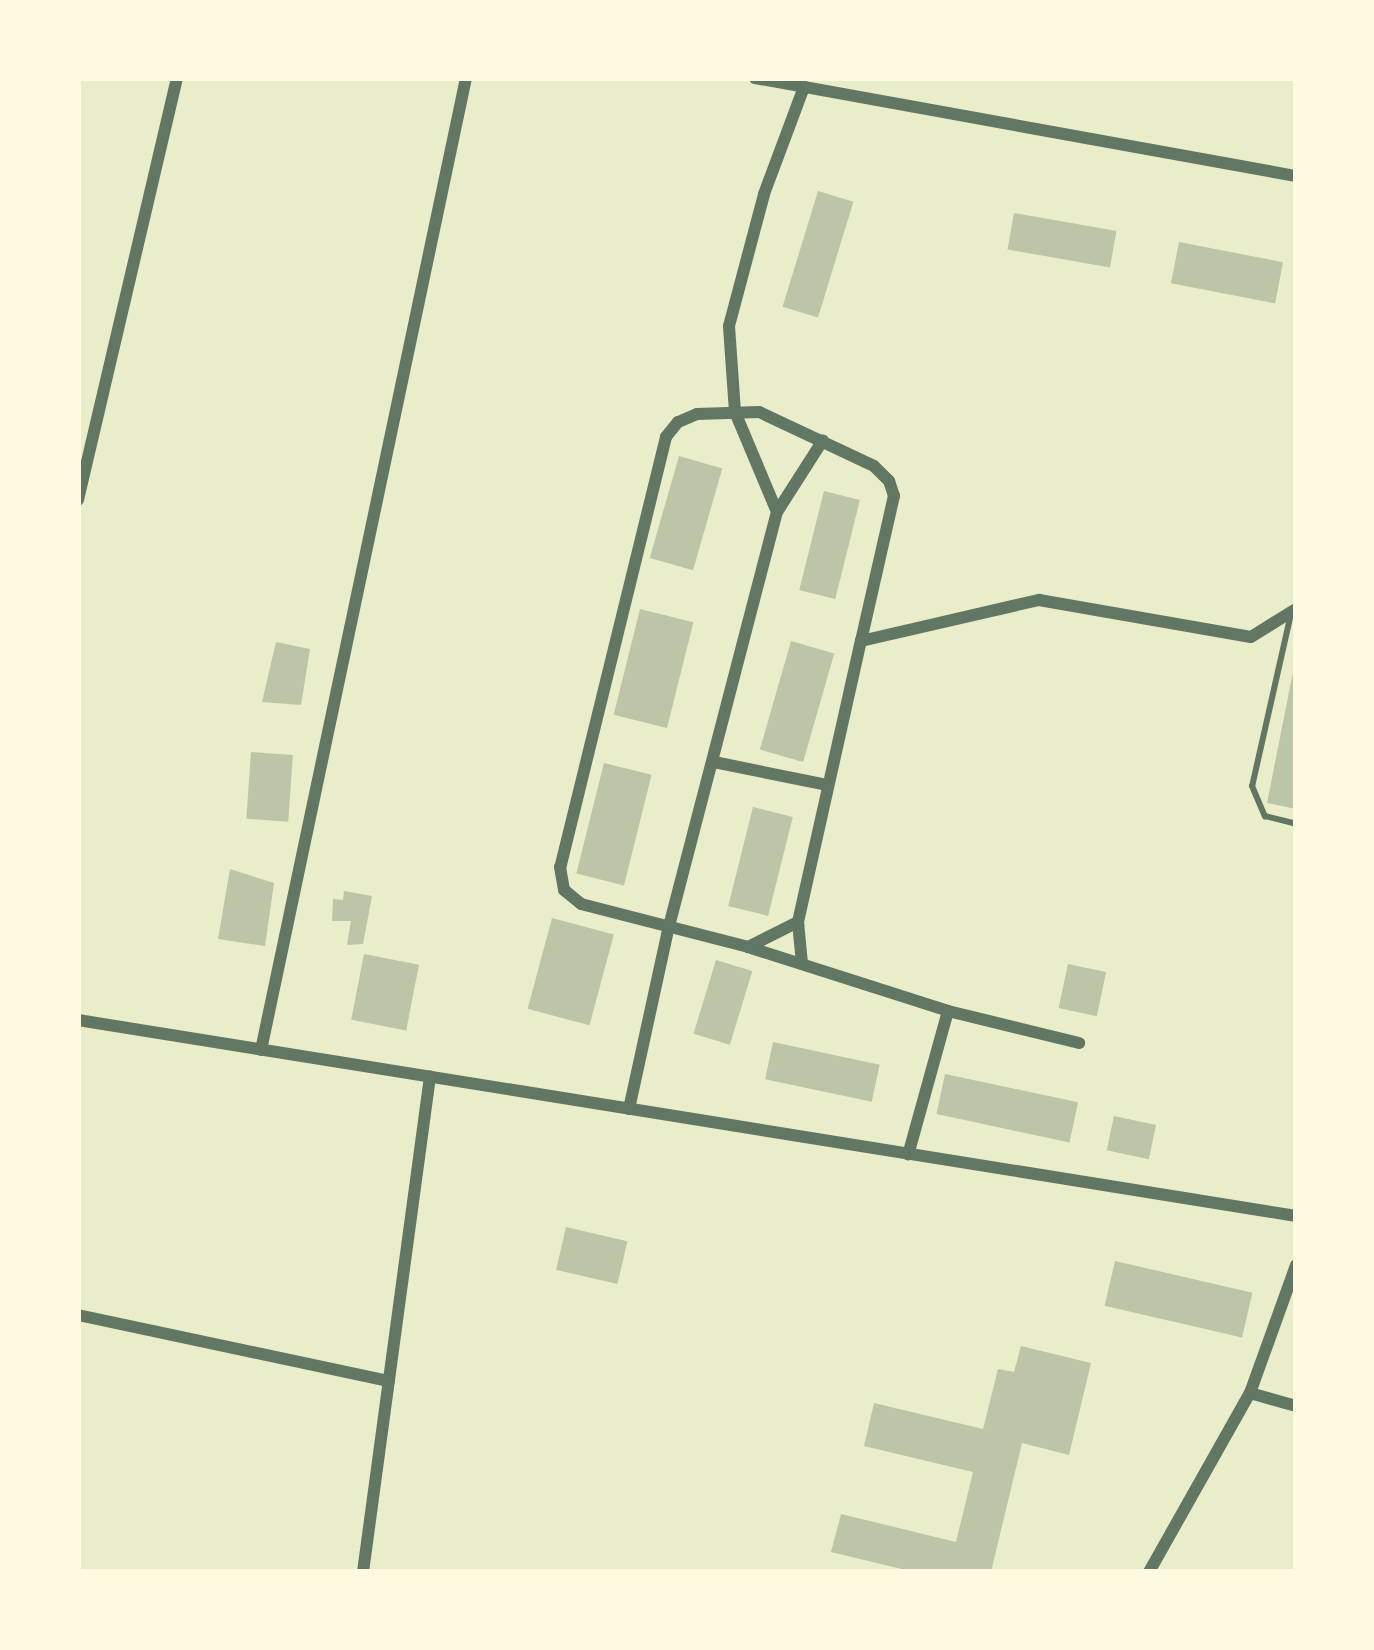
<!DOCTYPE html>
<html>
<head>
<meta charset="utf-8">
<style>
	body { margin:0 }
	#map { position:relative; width:1374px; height:1650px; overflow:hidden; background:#e9edc9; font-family:Mulish,sans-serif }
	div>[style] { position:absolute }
	.building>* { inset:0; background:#bcc5a7; transform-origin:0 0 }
	.service>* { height:6px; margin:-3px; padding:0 3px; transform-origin:3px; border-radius:3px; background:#617663 }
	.minor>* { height:12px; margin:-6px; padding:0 6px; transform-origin:6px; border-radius:6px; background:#617663 }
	span { translate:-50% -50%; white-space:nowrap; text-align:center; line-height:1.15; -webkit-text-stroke:9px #fefae0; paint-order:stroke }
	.frame { position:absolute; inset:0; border:81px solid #fefae0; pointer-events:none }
</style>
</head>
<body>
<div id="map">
	<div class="building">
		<div style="left:818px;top:191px;width:37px;height:121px;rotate:17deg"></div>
		<div style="left:1014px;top:213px;width:104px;height:37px;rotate:10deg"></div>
		<div style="left:1179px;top:242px;width:106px;height:42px;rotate:11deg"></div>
		<div style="left:679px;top:456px;width:45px;height:106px;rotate:16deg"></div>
		<div style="left:824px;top:491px;width:37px;height:102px;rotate:14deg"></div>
		<div style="left:640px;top:609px;width:55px;height:109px;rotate:14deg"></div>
		<div style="left:791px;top:641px;width:45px;height:113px;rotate:16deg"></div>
		<div style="clip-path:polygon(276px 642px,310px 649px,301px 705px,262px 702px)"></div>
		<div style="clip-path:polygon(1294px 667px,1296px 668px,1296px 809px,1267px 803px)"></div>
		<div style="left:251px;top:752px;width:42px;height:67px;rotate:4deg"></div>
		<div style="left:604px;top:763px;width:49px;height:114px;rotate:14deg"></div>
		<div style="left:753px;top:807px;width:41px;height:102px;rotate:14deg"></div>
		<div style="clip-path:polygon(230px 869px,274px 883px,265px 946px,218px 939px)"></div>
		<div style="clip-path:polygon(344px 891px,372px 896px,363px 944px,347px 945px,351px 921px,332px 921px,333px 899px,343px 900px)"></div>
		<div style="left:552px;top:918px;width:64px;height:94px;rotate:15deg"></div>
		<div style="left:364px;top:954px;width:56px;height:67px;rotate:11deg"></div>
		<div style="left:716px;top:960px;width:38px;height:77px;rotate:17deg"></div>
		<div style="left:1068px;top:964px;width:39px;height:45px;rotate:12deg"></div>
		<div style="left:773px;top:1042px;width:109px;height:38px;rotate:12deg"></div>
		<div style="left:945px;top:1074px;width:136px;height:41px;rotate:12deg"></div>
		<div style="left:1114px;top:1116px;width:43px;height:35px;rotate:12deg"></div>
		<div style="left:566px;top:1227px;width:63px;height:44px;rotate:13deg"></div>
		<div style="left:1115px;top:1261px;width:141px;height:46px;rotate:13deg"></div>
		<div style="clip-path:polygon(1021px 1346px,1091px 1363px,1069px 1455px,1022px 1443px,991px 1572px,914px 1572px,831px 1552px,841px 1514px,956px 1542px,973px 1472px,864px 1446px,874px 1403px,983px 1429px,998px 1369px,1014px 1372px)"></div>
	</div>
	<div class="service">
		<div style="left:1290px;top:618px;width:172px;rotate:102.7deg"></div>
		<div style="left:1252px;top:786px;width:33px;rotate:67deg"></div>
		<div style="left:1265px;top:816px;width:32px;rotate:14deg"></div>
	</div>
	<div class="minor">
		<div style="left:755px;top:78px;width:550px;rotate:10.27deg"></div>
		<div style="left:78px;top:500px;width:433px;rotate:-76.8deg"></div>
		<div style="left:777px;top:512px;width:108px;rotate:-112.8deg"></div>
		<div style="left:735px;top:412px;width:86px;rotate:-94deg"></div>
		<div style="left:729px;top:326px;width:137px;rotate:-75.1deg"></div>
		<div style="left:764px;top:194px;width:114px;rotate:-69.5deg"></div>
		<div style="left:861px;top:641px;width:149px;rotate:-77.2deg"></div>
		<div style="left:894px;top:496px;width:16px;rotate:-108deg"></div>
		<div style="left:889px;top:481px;width:21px;rotate:-135deg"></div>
		<div style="left:874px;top:466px;width:127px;rotate:-154.8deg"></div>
		<div style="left:759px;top:412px;width:62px;rotate:178.2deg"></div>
		<div style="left:697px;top:414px;width:21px;rotate:157deg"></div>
		<div style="left:678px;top:422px;width:19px;rotate:129deg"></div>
		<div style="left:666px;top:437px;width:443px;rotate:103.8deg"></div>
		<div style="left:560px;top:867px;width:23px;rotate:80deg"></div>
		<div style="left:564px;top:890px;width:22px;rotate:39deg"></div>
		<div style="left:581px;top:904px;width:172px;rotate:14.4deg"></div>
		<div style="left:748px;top:947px;width:210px;rotate:17.7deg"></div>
		<div style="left:948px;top:1011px;width:149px;rotate:105.5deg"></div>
		<div style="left:714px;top:762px;width:115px;rotate:11.5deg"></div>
		<div style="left:748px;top:947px;width:56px;rotate:-26.6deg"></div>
		<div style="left:802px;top:964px;width:42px;rotate:-95.4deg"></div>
		<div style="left:798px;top:922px;width:288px;rotate:-77.4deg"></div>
		<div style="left:861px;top:641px;width:183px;rotate:-13deg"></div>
		<div style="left:1039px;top:600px;width:215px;rotate:9.9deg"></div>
		<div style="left:1251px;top:637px;width:53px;rotate:-31.9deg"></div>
		<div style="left:948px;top:1011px;width:135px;rotate:13.7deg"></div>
		<div style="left:78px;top:1020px;width:1234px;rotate:9.14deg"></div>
		<div style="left:261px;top:1050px;width:993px;rotate:-78.09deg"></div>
		<div style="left:629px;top:1109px;width:183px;rotate:-77.7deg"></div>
		<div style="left:668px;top:930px;width:432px;rotate:-75.4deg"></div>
		<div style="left:777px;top:512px;width:85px;rotate:-57.4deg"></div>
		<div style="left:78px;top:1315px;width:318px;rotate:12deg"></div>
		<div style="left:1250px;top:1393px;width:48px;rotate:15.8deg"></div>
		<div style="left:363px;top:1572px;width:500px;rotate:-82.3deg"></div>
		<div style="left:1149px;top:1572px;width:206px;rotate:-60.6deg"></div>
		<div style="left:1250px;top:1393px;width:136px;rotate:-70.2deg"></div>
	</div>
	<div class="frame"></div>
</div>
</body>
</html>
